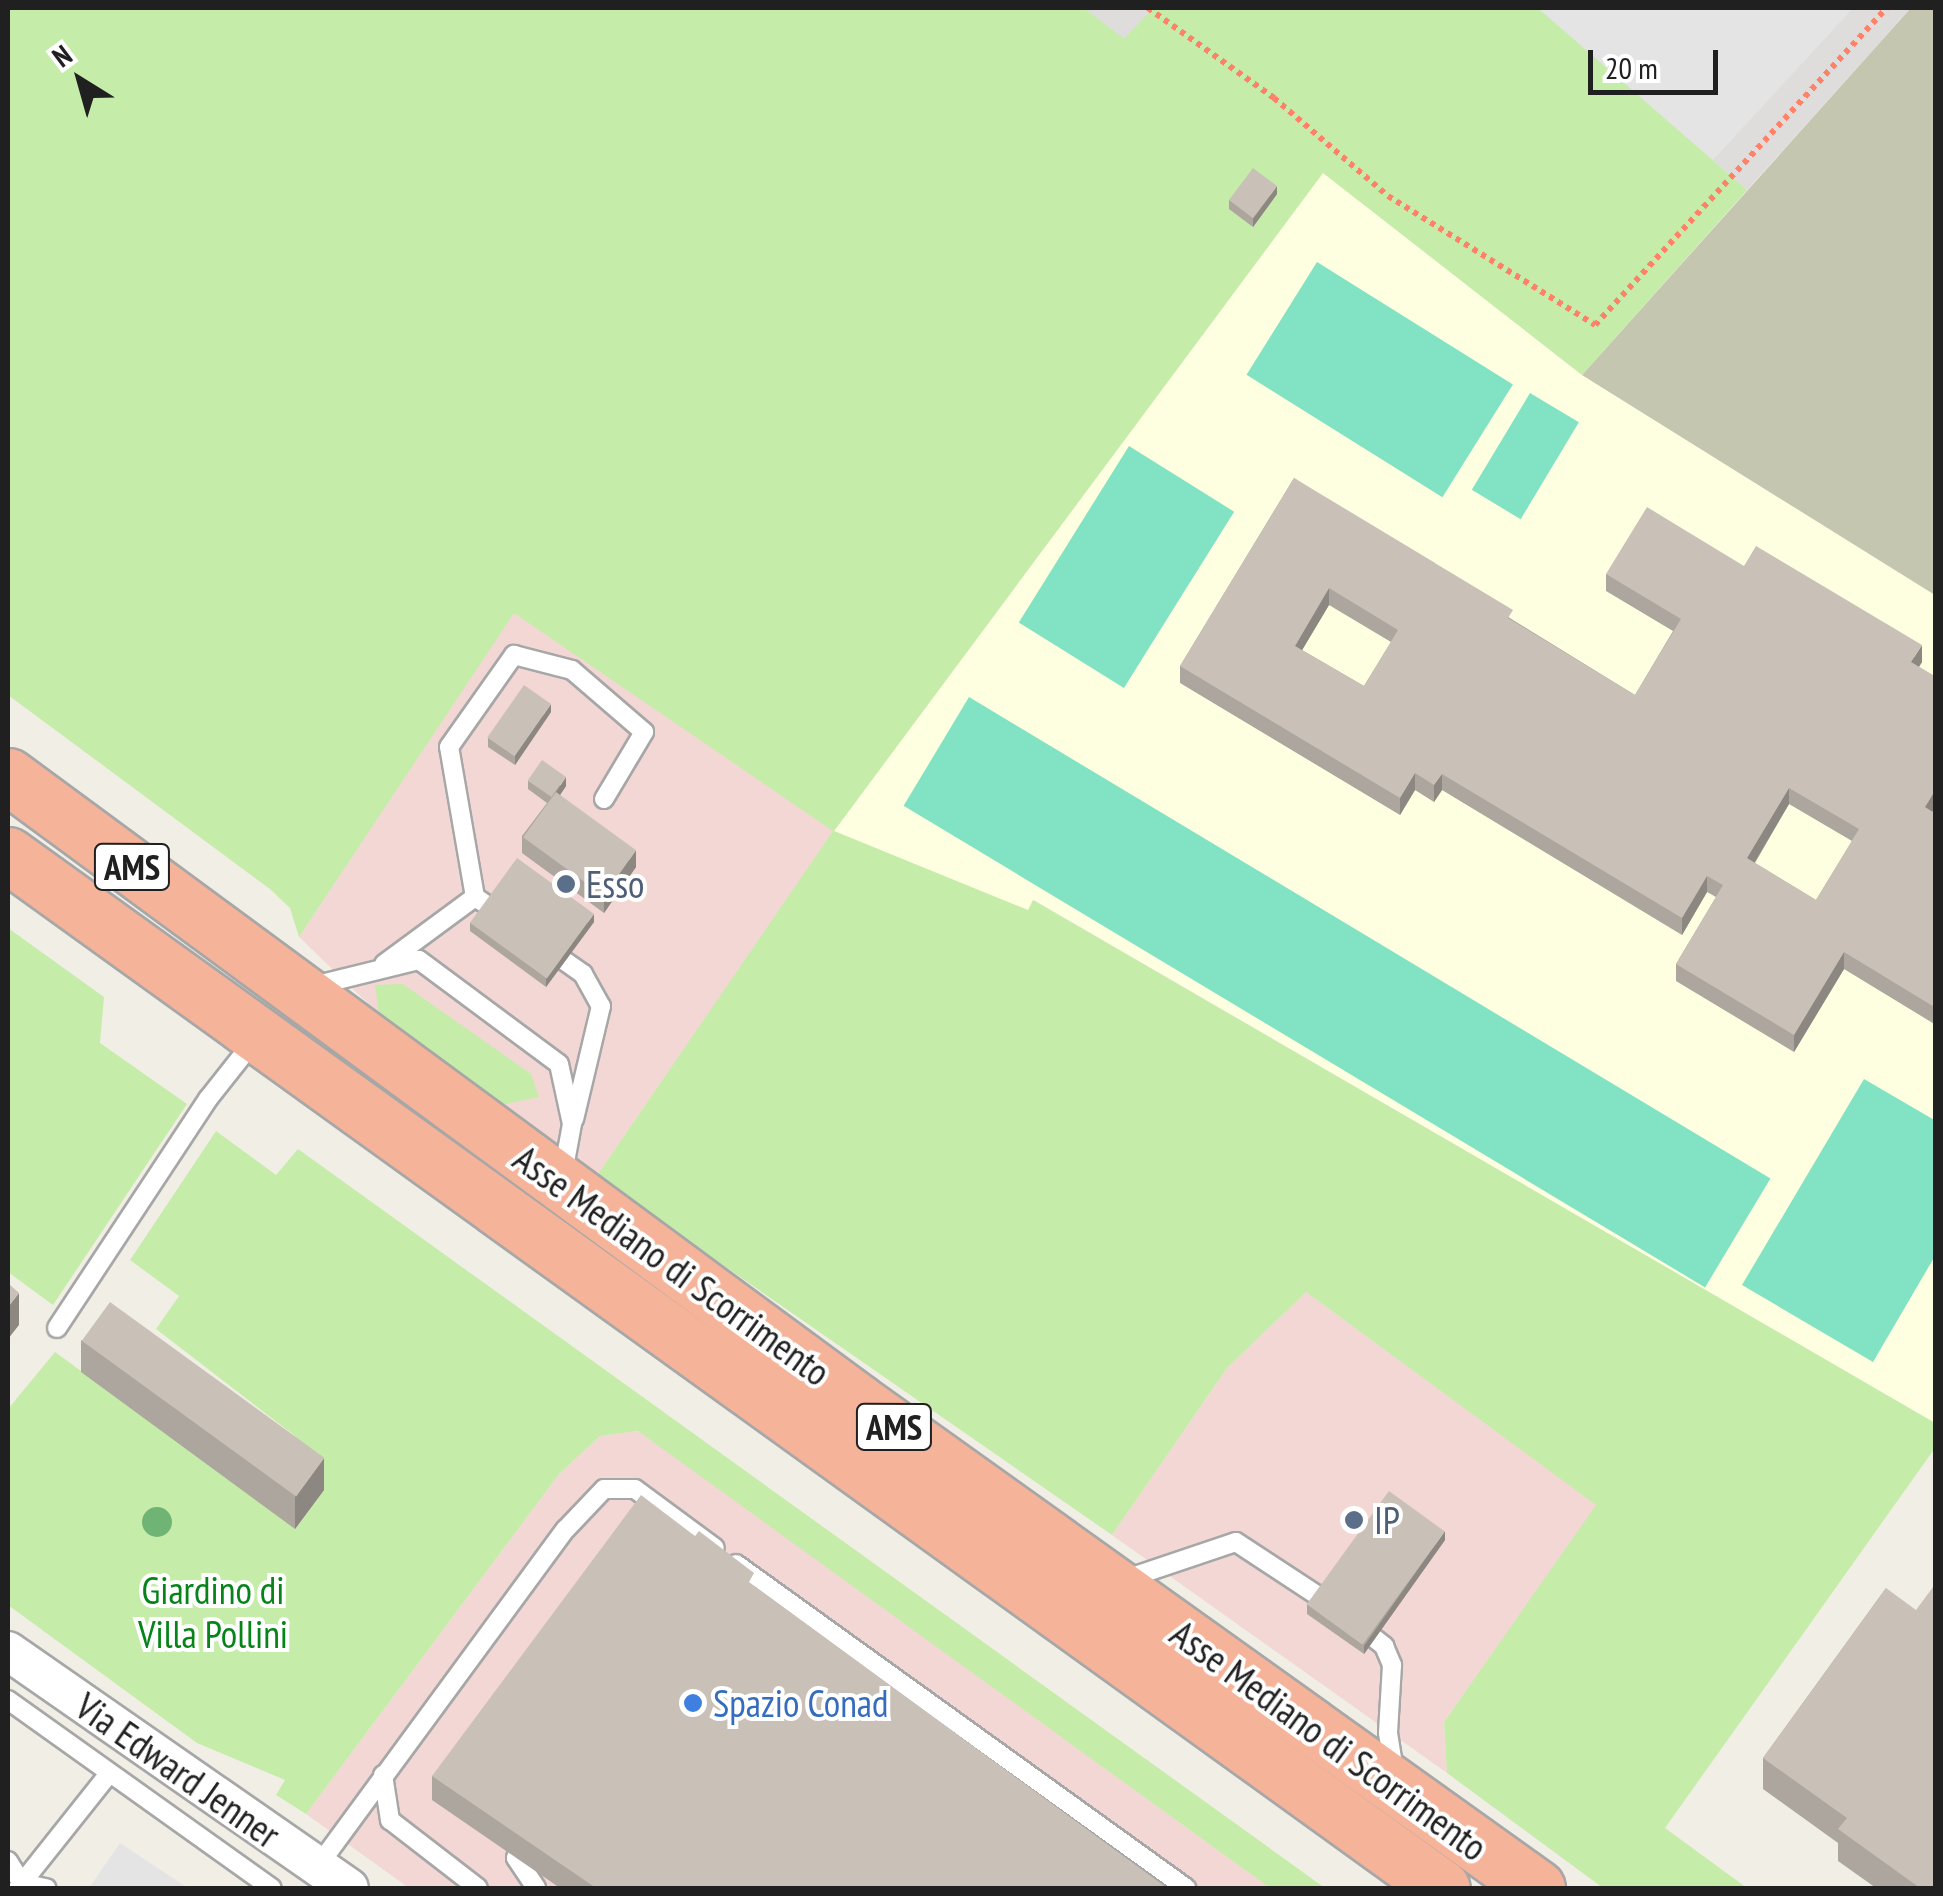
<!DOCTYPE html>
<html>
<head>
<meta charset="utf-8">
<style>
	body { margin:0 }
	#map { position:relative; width:1943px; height:1896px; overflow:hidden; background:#f1eee6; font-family:"PT Sans Narrow",sans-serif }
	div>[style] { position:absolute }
	.residential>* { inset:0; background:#dedddc }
	.commercial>* { inset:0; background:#f2d7d4 }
	.education>* { inset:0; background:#fdffe0 }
	.construction>* { inset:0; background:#c4c6b0 }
	.grass>* { inset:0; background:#c6ecaa }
	.pitch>* { inset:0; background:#81e3c3; transform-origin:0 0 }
	.parking>* { inset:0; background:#e4e4e4 }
	.path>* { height:6px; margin-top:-3px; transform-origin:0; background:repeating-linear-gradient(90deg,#ff8168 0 5px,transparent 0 10px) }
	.roads { filter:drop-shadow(2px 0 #a7a7a7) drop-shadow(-2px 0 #a7a7a7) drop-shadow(0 2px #a7a7a7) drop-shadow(0 -2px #a7a7a7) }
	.service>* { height:18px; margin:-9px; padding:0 9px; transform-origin:9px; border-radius:9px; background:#fff }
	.minor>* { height:38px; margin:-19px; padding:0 19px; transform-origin:19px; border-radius:19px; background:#fff }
	.trunk>* { height:55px; margin:-27.5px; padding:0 27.5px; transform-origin:27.5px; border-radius:27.5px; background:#f5b399 }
	.trees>* { width:30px; height:30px; margin:-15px; border-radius:50%; background:#70b475 }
	.wall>* { inset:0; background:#ada69e }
	.shaded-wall>* { inset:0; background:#8d8781 }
	.building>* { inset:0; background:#c9c1b8; transform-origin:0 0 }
	.dots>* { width:28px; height:28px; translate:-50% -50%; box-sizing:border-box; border:5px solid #fff; border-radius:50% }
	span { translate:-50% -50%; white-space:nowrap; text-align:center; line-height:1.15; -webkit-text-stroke:8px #fff; paint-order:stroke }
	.shield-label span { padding:2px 8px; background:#fff; border:2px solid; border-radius:8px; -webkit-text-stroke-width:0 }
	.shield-label { font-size:35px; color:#202020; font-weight:700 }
	.service-label { font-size:38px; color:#4e5e75 }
	.left { translate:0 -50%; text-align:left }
	.street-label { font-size:38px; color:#202020 }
	.park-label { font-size:38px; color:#078419 }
	.shop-label { font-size:38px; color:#366cbe }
	.frame { position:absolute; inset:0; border:10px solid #202020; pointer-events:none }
	.north { position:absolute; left:30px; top:30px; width:100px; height:100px; -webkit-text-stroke:8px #fff; paint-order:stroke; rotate:323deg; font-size:28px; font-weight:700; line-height:40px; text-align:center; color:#202020 }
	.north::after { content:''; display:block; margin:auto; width:35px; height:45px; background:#202020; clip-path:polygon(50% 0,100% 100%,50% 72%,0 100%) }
	.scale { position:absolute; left:1588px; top:50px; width:130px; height:45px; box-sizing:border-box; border:5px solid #202020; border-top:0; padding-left:12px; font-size:30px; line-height:35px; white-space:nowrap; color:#202020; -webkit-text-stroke:8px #fff; paint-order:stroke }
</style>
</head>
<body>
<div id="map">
	<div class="residential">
		<div style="clip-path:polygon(1084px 8px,1153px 8px,1124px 40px)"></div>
		<div style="clip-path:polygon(1538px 8px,1911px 8px,1747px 190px)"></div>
	</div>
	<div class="commercial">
		<div style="clip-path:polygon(514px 612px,834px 831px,596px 1177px,379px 1014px,299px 937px)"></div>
		<div style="clip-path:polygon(1306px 1292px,1597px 1505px,1444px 1722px,1447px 1773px,1112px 1535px,1227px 1368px)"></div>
		<div style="clip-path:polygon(638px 1431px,663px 1448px,1270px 1888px,409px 1888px,306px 1814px,559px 1474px,600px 1436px)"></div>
	</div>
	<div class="education">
		<div style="clip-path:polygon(1323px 172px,1582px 375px,1935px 595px,1935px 1423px,1034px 900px,1028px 911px,834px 831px)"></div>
	</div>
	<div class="construction">
		<div style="clip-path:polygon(1911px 8px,1935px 8px,1935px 595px,1582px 375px)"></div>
	</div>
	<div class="grass">
		<div style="clip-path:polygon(8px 8px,1084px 8px,1124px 39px,1153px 8px,1538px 8px,1747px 190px,1582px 375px,1323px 173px,834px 831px,1028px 910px,1033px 900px,1935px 1423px,1935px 1448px,1665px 1828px,1747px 1888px,1603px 1888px,1447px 1773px,1444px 1722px,1596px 1505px,1306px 1292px,1227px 1368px,1112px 1535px,596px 1177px,833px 831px,514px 613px,299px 937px,290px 908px,270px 889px,8px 695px)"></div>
		<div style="clip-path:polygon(8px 928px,104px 997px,100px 1043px,187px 1104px,53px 1305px,8px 1272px)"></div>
		<div style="clip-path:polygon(403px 984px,531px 1074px,539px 1097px,501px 1105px,379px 1014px,375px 985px)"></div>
		<div style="clip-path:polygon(216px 1131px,276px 1175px,298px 1149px,1325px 1888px,1270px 1888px,638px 1431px,600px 1436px,559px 1474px,306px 1814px,276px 1795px,285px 1780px,197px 1743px,8px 1605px,8px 1409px,55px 1352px,296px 1528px,323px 1491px,280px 1458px,295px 1436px,156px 1329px,179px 1296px,130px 1260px)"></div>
	</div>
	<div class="pitch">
		<div style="left:1317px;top:262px;width:231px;height:133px;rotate:32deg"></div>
		<div style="left:1530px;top:393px;width:57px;height:113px;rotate:31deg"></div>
		<div style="left:1129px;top:446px;width:124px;height:208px;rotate:32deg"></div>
		<div style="left:969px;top:697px;width:935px;height:127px;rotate:31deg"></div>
		<div style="clip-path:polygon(1864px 1079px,1936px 1121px,1935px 1256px,1873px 1362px,1742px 1285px)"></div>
	</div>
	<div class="parking">
		<div style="clip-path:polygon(1538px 8px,1853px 8px,1713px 160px)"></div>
		<div style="clip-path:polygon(120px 1843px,188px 1888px,89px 1888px)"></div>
	</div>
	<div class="path">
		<div style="left:1148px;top:8px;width:155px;rotate:35.5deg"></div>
		<div style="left:1274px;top:98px;width:150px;rotate:40.7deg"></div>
		<div style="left:1388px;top:196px;width:244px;rotate:31.9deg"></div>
		<div style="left:1595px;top:325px;width:431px;rotate:-47.4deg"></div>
	</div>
	<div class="roads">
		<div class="service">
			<div style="left:475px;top:897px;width:152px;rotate:-99.8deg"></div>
			<div style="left:449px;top:747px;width:113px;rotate:-54.8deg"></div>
			<div style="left:514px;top:655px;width:60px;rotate:14.5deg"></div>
			<div style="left:572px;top:670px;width:95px;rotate:40.7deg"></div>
			<div style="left:644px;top:732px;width:78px;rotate:120.8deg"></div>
			<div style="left:549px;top:950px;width:42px;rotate:35.2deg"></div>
			<div style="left:583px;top:974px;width:37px;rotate:61deg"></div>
			<div style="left:601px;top:1006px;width:116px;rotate:103.4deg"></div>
			<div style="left:384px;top:964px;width:113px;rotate:-36.4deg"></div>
			<div style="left:475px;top:897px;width:11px;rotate:34deg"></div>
			<div style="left:309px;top:987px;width:113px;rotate:-13.8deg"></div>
			<div style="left:419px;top:960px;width:174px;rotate:36.6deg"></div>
			<div style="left:559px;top:1064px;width:61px;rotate:77.8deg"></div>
			<div style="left:572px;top:1124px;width:50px;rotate:100.4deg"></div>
			<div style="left:57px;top:1328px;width:274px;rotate:-56.6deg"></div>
			<div style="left:208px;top:1099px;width:74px;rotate:-51.6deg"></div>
			<div style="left:736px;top:1564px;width:555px;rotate:35.75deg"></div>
			<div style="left:1123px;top:1580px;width:119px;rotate:-18.6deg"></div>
			<div style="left:1236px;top:1542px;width:115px;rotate:33.3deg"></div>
			<div style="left:1356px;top:1624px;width:36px;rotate:38deg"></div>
			<div style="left:1384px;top:1646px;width:21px;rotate:67deg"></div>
			<div style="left:1392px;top:1665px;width:68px;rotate:93.4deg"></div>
			<div style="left:1388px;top:1733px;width:39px;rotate:81deg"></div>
			<div style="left:8px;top:1700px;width:324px;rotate:35.5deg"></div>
			<div style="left:383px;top:1775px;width:46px;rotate:81.2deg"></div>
			<div style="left:390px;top:1820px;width:111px;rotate:37.7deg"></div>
			<div style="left:526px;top:1838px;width:22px;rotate:117deg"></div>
			<div style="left:516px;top:1858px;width:36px;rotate:56deg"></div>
			<div style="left:8px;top:1861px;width:26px;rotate:58deg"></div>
			<div style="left:22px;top:1883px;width:25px;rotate:12deg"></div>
			<div style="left:318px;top:1866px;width:418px;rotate:-53.7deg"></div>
			<div style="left:566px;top:1529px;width:55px;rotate:-46.5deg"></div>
			<div style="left:604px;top:1489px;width:31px"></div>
			<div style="left:635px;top:1489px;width:99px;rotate:36.4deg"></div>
			<div style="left:18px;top:1888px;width:144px;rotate:-51.5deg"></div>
		</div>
		<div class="minor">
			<div style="left:8px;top:1651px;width:415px;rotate:34.8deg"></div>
		</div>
		<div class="trunk">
			<div style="left:8px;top:776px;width:1056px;rotate:36.37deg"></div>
			<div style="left:858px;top:1402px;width:835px;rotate:35.59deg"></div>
			<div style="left:8px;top:855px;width:1767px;rotate:35.77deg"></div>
		</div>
	</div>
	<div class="trees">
		<div style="left:157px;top:1522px"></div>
	</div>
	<div class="wall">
		<div style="clip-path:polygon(1277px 194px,1253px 227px,1229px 209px,1229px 200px)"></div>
		<div style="clip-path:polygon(evenodd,1294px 478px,1513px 620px,1635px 695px,1673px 631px,1606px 591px,1606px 574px,1744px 566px,1922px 662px,1919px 667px,1936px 677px,1936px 806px,1932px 812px,1936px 814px,1936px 1025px,1844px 969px,1794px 1052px,1676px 981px,1676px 964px,1716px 897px,1707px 892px,1682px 935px,1442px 790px,1434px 802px,1415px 790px,1400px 815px,1180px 683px,1180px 666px,1294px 478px,1329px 605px,1391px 642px,1364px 686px,1302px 650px,1329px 605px,1294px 478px,1789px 804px,1852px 841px,1816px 900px,1755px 863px,1789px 804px)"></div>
		<div style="clip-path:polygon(551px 712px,515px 765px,488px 747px,488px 738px)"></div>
		<div style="clip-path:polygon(528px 781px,566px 786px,560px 795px,636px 867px,604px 913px,522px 853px,522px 836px,547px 803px,528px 789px)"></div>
		<div style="clip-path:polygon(594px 922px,546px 987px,470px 931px,470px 923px)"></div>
		<div style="clip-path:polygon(81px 1340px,324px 1490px,295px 1529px,81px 1372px)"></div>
		<div style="clip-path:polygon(1445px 1540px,1364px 1654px,1307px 1614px,1307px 1605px)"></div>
		<div style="clip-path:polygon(754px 1586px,1167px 1888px,560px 1888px,432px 1800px,432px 1776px)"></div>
		<div style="clip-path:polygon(1886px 1588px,1936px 1888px,1876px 1888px,1838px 1861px,1838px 1843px,1763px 1789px,1763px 1758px)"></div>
	</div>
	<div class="shaded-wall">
		<div style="clip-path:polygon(1277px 186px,1277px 194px,1253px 227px,1253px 219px)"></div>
		<div style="clip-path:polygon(1329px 588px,1329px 605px,1295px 662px,1295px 646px)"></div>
		<div style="clip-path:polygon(1922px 645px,1922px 662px,1911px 679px,1911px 662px)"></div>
		<div style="clip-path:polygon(551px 704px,551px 712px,515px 765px,515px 756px)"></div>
		<div style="clip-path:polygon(1415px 773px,1415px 790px,1400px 815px,1400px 798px)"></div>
		<div style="clip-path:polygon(1442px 774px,1442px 790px,1434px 802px,1434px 785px)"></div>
		<div style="clip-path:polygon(566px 777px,566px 786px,552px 807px,552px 798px)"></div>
		<div style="clip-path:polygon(1789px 788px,1789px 804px,1747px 875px,1747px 858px)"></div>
		<div style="clip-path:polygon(1936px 789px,1936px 806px,1925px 824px,1925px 807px)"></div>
		<div style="clip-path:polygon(636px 850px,636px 867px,604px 913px,604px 897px)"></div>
		<div style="clip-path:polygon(1707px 876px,1707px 892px,1682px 935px,1682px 918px)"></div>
		<div style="clip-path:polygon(594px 914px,594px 922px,546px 987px,546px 979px)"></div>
		<div style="clip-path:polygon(1844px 952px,1844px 969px,1794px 1052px,1794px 1035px)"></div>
		<div style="clip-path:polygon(19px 1293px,19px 1325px,8px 1339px,8px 1307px)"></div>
		<div style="clip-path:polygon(324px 1458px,324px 1490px,295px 1529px,295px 1497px)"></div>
		<div style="clip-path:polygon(1445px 1531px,1445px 1540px,1364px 1654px,1364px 1646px)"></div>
	</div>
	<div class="building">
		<div style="left:1253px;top:168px;width:30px;height:40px;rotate:37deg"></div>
		<div style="clip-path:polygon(evenodd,1294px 478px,1513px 610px,1508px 618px,1635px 695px,1681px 619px,1606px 574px,1647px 507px,1744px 566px,1756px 546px,1922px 645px,1911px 662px,1936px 677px,1936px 789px,1925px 807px,1936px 814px,1936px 1008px,1844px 952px,1794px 1035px,1676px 964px,1723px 885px,1707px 876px,1682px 918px,1442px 774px,1434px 785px,1415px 773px,1400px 798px,1180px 666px,1294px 478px,1329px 588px,1398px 630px,1364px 686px,1295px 646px,1329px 588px,1294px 478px,1789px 788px,1859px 829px,1816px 900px,1747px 858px,1789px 788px)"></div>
		<div style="left:524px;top:685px;width:33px;height:64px;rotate:35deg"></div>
		<div style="left:542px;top:760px;width:29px;height:25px;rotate:35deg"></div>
		<div style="left:556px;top:792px;width:99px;height:56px;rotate:36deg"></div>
		<div style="left:517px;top:858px;width:95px;height:80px;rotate:36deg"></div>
		<div style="clip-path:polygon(8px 1283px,19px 1293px,8px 1307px)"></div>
		<div style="left:110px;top:1302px;width:265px;height:48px;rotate:36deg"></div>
		<div style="left:1389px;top:1491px;width:69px;height:140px;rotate:36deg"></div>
		<div style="clip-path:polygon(641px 1495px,695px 1536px,699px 1531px,754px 1573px,749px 1582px,1167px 1888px,596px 1888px,432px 1776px)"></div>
		<div style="clip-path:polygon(1936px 1583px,1936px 1888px,1920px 1888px,1838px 1829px,1847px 1818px,1763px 1758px,1886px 1588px,1916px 1610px)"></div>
	</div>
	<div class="dots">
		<div style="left:566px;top:884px;background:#5c6f8a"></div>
		<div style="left:1354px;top:1520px;background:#5c6f8a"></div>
		<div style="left:693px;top:1703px;background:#3f7fe0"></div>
	</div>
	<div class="shield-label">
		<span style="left:132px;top:867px">AMS</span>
		<span style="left:894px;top:1427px">AMS</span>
	</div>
	<div class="service-label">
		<span class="left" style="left:586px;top:884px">Esso</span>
		<span class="left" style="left:1374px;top:1520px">IP</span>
	</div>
	<div class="street-label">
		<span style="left:672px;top:1265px;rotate:36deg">Asse Mediano di Scorrimento</span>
		<span style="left:1329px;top:1740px;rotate:36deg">Asse Mediano di Scorrimento</span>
		<span style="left:178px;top:1770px;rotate:35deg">Via Edward Jenner</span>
	</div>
	<div class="park-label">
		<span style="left:213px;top:1612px">Giardino di<br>Villa Pollini</span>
	</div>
	<div class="shop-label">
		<span class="left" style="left:713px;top:1703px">Spazio Conad</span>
	</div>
	<div class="frame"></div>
	<div class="north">N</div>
	<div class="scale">20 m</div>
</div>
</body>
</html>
